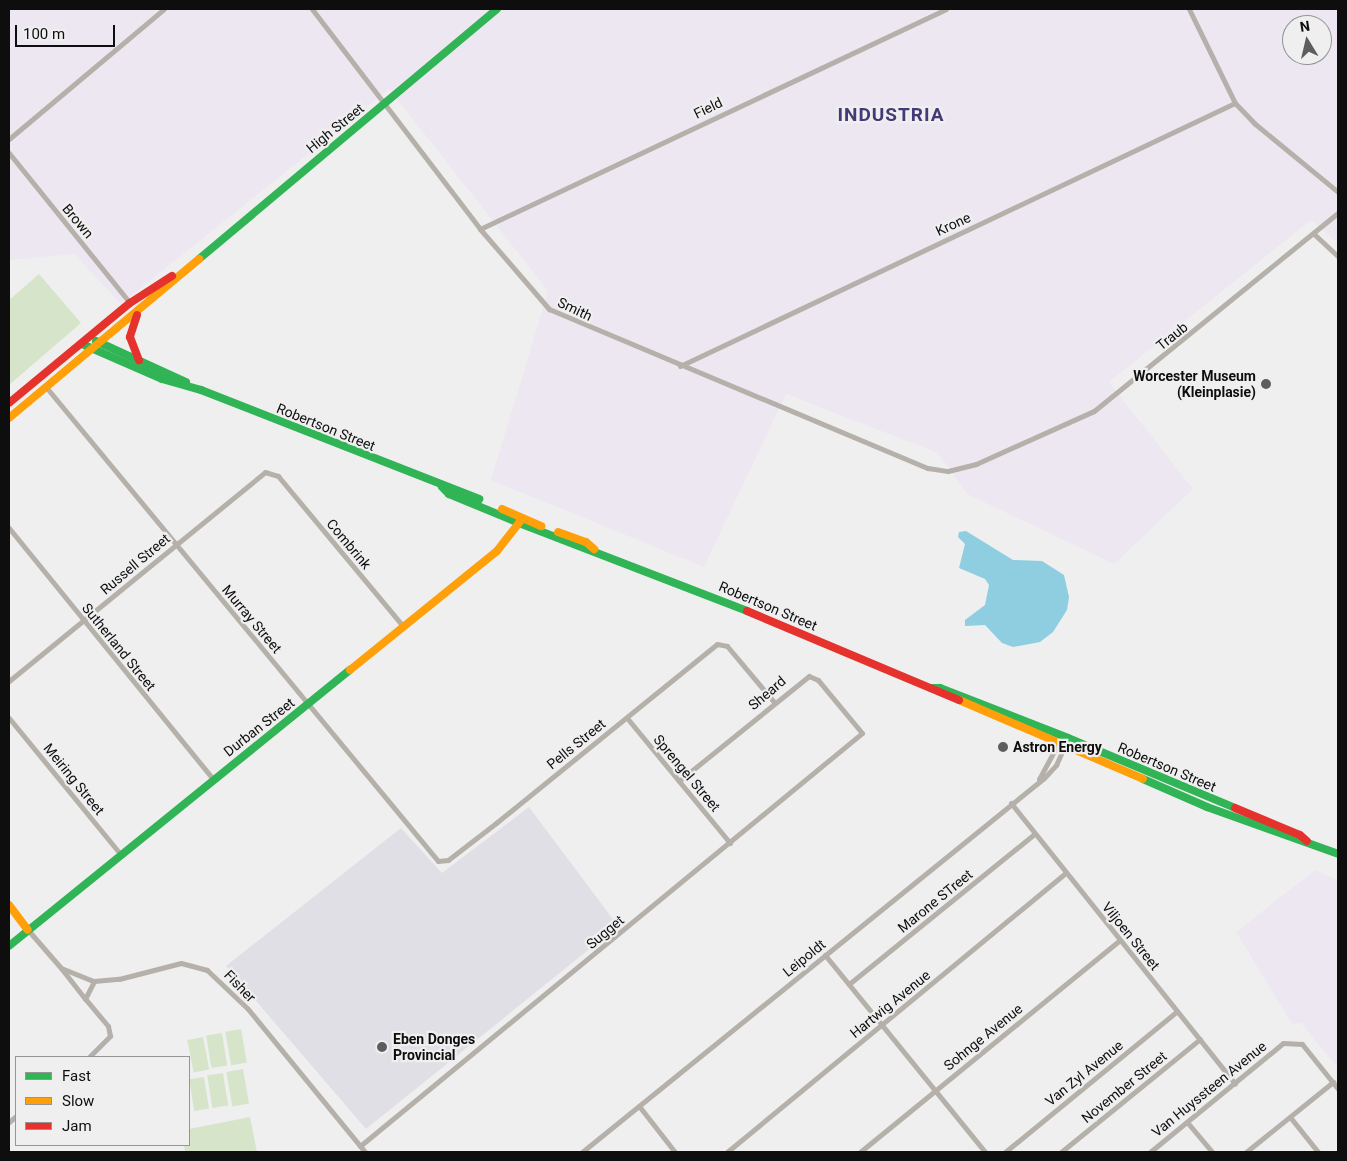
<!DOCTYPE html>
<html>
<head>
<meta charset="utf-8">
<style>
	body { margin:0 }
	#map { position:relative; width:1347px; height:1161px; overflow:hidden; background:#efeff0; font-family:Roboto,sans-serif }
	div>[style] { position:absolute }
	.built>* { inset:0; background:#dfdfe5 }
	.industrial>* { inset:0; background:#ede7f2 }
	.green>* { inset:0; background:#d6e5ca; transform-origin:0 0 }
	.water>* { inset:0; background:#8fcee0 }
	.street>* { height:5px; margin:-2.5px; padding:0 2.5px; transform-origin:2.5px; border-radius:2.5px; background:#b5b0a9 }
	.fast>* { height:8px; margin:-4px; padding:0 4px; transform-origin:4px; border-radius:4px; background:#30b455 }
	.slow>* { height:8px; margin:-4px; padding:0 4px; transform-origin:4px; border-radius:4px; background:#ff9f0a }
	.jam>* { height:8px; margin:-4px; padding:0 4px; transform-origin:4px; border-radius:4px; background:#e5322d }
	.dots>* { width:14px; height:14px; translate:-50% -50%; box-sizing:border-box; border:2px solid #efeff0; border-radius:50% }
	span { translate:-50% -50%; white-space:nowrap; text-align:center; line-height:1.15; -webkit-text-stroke:4.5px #efeff0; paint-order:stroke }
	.street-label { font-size:14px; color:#0e0e0f }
	.poi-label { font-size:14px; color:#0e0e0f; font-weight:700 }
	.right { translate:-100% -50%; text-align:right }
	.left { translate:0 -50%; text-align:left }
	.district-label { font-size:19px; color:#453a77; font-weight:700; letter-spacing:1px }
	.frame { position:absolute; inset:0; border:10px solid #0e0e0f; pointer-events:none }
	.legend { position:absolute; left:15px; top:1056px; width:175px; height:90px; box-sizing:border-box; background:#efeff0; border:1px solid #959596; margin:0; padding:6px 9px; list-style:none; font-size:15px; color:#0e0e0f }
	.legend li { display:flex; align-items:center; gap:10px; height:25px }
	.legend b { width:25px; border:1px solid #959596 }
	.north { position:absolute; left:1282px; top:15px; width:50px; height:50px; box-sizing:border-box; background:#efeff0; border:1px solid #959596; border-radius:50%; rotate:351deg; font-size:14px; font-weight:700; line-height:20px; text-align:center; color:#0e0e0f }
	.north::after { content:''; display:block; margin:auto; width:18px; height:22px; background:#5d5d5e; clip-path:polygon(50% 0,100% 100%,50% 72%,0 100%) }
	.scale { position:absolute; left:15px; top:25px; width:100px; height:22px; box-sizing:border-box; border:2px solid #0e0e0f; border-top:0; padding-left:6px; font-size:15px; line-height:18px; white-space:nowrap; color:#0e0e0f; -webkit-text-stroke:4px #efeff0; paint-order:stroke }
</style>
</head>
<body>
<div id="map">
	<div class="built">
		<div style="clip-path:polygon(529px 807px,618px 926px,366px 1129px,226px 966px,401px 828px,442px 873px)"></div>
	</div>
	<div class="industrial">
		<div style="clip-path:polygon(evenodd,9px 9px,1338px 9px,1338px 243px,1311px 220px,1109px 382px,1193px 489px,1114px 564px,967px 494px,938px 453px,786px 394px,704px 567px,491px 480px,548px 291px,389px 89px,121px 304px,74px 254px,9px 260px,9px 9px,1292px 25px,1322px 25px,1322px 55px,1292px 55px,1292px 25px)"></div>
		<div style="clip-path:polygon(1315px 870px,1338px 880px,1338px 1068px,1301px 1023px,1292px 1024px,1236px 932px)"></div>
	</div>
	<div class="green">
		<div style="clip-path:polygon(39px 274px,81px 323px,9px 385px,9px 300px)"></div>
		<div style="left:241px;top:1029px;width:34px;height:16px;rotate:80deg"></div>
		<div style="left:222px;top:1033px;width:33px;height:16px;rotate:81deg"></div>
		<div style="left:203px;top:1037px;width:33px;height:16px;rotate:79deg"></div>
		<div style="left:243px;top:1069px;width:35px;height:17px;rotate:80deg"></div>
		<div style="left:223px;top:1073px;width:33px;height:16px;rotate:81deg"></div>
		<div style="left:204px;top:1077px;width:32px;height:15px;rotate:81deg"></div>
		<div style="clip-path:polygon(250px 1117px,257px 1152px,185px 1152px,184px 1145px,189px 1145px,189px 1129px)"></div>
	</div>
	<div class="water">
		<div style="clip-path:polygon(966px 531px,1013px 560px,1042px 561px,1064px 575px,1069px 597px,1067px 610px,1053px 632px,1040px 642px,1013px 647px,1002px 643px,985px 625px,965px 626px,965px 620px,985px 605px,989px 585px,985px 579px,959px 568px,965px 544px,958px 537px,959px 532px)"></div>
	</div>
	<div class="street">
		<div style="left:312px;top:9px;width:277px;rotate:52.6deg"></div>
		<div style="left:480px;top:229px;width:106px;rotate:49.2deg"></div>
		<div style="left:549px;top:309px;width:411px;rotate:22.8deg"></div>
		<div style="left:928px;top:468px;width:20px;rotate:9deg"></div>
		<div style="left:948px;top:471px;width:29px;rotate:-14deg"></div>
		<div style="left:976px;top:464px;width:129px;rotate:-24.2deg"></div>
		<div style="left:1094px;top:411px;width:314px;rotate:-39.1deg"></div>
		<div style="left:1189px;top:9px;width:105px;rotate:63.9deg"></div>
		<div style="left:1235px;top:103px;width:28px;rotate:46deg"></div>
		<div style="left:1254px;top:123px;width:109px;rotate:39.4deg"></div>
		<div style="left:9px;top:139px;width:202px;rotate:-40deg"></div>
		<div style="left:9px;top:153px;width:193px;rotate:51.1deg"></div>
		<div style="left:480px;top:229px;width:515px;rotate:-25.27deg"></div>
		<div style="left:1314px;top:234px;width:33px;rotate:43deg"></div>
		<div style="left:680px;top:366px;width:614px;rotate:-25.36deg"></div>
		<div style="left:46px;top:387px;width:615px;rotate:50.41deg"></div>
		<div style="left:438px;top:861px;width:10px;rotate:-6deg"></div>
		<div style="left:448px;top:860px;width:61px;rotate:-37.6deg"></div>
		<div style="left:496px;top:823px;width:284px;rotate:-39deg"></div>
		<div style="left:717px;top:644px;width:10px;rotate:11deg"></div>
		<div style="left:727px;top:646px;width:73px;rotate:50deg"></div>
		<div style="left:9px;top:528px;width:323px;rotate:50.9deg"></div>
		<div style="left:9px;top:681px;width:330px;rotate:-39.2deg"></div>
		<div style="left:265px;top:472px;width:14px;rotate:17deg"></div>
		<div style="left:278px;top:476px;width:195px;rotate:50.2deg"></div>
		<div style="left:9px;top:718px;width:177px;rotate:50.7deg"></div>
		<div style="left:627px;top:718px;width:162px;rotate:50.5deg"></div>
		<div style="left:1039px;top:779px;width:42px;rotate:-61.6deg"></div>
		<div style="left:1011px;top:803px;width:359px;rotate:51.4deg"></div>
		<div style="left:28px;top:930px;width:50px;rotate:49deg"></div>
		<div style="left:61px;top:968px;width:35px;rotate:22deg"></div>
		<div style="left:94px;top:981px;width:25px;rotate:-5deg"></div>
		<div style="left:119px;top:979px;width:64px;rotate:-14.5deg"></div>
		<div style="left:181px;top:963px;width:27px;rotate:15deg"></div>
		<div style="left:207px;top:970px;width:57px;rotate:43.6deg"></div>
		<div style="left:248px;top:1009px;width:185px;rotate:50.7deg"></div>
		<div style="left:825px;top:955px;width:254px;rotate:50.9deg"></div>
		<div style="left:61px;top:968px;width:39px;rotate:52deg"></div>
		<div style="left:849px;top:984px;width:238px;rotate:-39deg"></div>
		<div style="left:89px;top:1057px;width:30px;rotate:-45deg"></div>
		<div style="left:110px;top:1036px;width:10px;rotate:-101deg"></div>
		<div style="left:108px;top:1026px;width:35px;rotate:-130deg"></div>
		<div style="left:85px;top:999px;width:20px;rotate:-63deg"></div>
		<div style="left:639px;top:1106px;width:58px;rotate:52deg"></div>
		<div style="left:1290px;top:1117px;width:45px;rotate:51.3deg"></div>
		<div style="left:9px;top:1122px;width:9px;rotate:-41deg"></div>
		<div style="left:1187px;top:1122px;width:39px;rotate:50deg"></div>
		<div style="left:360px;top:1146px;width:650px;rotate:-39.44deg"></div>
		<div style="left:862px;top:733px;width:69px;rotate:-129.7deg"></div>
		<div style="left:818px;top:680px;width:10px;rotate:-156deg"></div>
		<div style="left:809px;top:676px;width:167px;rotate:141.1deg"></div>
		<div style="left:582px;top:1152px;width:594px;rotate:-38.99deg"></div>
		<div style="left:1044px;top:778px;width:18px;rotate:-47deg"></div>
		<div style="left:1056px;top:765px;width:22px;rotate:-66deg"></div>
		<div style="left:727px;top:1152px;width:439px;rotate:-39.5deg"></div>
		<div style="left:860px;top:1152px;width:335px;rotate:-39.2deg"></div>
		<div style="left:1005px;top:1152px;width:222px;rotate:-39.3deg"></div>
		<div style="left:1061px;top:1152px;width:179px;rotate:-39.1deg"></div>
		<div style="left:1150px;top:1152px;width:172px;rotate:-39.3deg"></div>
		<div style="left:1283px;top:1043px;width:19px;rotate:3deg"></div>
		<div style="left:1302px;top:1044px;width:58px;rotate:51.3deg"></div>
		<div style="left:1246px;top:1152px;width:112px;rotate:-38.8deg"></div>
	</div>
	<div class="fast">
		<div style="left:199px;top:259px;width:389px;rotate:-40deg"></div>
		<div style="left:96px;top:341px;width:99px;rotate:24.5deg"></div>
		<div style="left:82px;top:344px;width:87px;rotate:23.6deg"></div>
		<div style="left:162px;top:379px;width:41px;rotate:15.8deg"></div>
		<div style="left:201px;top:390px;width:299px;rotate:21.4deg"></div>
		<div style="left:442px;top:487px;width:10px;rotate:45deg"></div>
		<div style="left:449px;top:494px;width:76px;rotate:22.5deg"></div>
		<div style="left:519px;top:523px;width:244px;rotate:21.1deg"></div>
		<div style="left:931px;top:688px;width:9px"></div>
		<div style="left:940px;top:688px;width:137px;rotate:21.3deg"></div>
		<div style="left:1068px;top:738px;width:181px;rotate:22.7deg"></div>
		<div style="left:1143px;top:779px;width:70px;rotate:23.6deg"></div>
		<div style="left:1207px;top:807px;width:139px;rotate:19.7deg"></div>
		<div style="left:9px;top:946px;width:439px;rotate:-39deg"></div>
	</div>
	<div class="slow">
		<div style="left:9px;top:418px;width:248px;rotate:-39.9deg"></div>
		<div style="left:502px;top:509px;width:43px;rotate:23.6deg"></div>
		<div style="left:558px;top:532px;width:30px;rotate:20deg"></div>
		<div style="left:586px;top:542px;width:11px;rotate:41deg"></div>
		<div style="left:350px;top:670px;width:189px;rotate:-39deg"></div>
		<div style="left:497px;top:551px;width:39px;rotate:-52deg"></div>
		<div style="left:959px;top:700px;width:200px;rotate:23.2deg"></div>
		<div style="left:9px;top:905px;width:31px;rotate:53deg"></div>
	</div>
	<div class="jam">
		<div style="left:137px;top:315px;width:23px;rotate:108deg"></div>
		<div style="left:130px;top:337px;width:25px;rotate:69deg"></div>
		<div style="left:9px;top:403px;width:157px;rotate:-39.6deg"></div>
		<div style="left:130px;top:303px;width:50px;rotate:-32.7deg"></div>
		<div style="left:747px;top:611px;width:230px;rotate:22.8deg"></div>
		<div style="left:1235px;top:808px;width:70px;rotate:22.6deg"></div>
		<div style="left:1300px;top:835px;width:9px;rotate:41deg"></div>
	</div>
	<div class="dots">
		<div style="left:1266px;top:384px;background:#5d5d5e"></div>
		<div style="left:1003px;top:747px;background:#5d5d5e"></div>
		<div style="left:382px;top:1047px;background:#5d5d5e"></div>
	</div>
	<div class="street-label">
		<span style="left:708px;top:108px;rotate:-26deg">Field</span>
		<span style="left:335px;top:128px;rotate:-39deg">High Street</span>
		<span style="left:78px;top:221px;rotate:50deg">Brown</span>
		<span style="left:953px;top:224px;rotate:-25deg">Krone</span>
		<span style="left:575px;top:309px;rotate:25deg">Smith</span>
		<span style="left:1172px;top:336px;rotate:-39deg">Traub</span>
		<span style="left:326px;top:427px;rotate:22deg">Robertson Street</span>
		<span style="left:349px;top:544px;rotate:50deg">Combrink</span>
		<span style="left:135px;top:564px;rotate:-40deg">Russell Street</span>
		<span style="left:768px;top:606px;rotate:23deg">Robertson Street</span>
		<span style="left:252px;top:619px;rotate:50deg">Murray Street</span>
		<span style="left:119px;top:647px;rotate:51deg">Sutherland Street</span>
		<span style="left:767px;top:693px;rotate:-40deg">Sheard</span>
		<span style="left:259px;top:727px;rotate:-38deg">Durban Street</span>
		<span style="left:576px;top:744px;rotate:-39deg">Pells Street</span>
		<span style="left:1167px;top:767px;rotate:23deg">Robertson Street</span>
		<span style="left:687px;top:773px;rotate:50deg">Sprengel Street</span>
		<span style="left:74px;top:779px;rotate:51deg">Meiring Street</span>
		<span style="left:935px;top:901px;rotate:-39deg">Marone STreet</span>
		<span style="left:605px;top:932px;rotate:-40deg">Sugget</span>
		<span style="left:1131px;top:936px;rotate:51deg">Viljoen Street</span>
		<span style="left:804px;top:958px;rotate:-39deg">Leipoldt</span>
		<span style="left:240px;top:986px;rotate:46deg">Fisher</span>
		<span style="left:890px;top:1004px;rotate:-39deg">Hartwig Avenue</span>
		<span style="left:983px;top:1037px;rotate:-39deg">Sohnge Avenue</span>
		<span style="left:1084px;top:1073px;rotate:-39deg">Van Zyl Avenue</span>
		<span style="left:1124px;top:1087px;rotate:-39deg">November Street</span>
		<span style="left:1209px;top:1089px;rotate:-39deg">Van Huyssteen Avenue</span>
	</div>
	<div class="poi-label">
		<span class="right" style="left:1256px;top:384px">Worcester Museum<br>(Kleinplasie)</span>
		<span class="left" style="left:1013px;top:747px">Astron Energy</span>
		<span class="left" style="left:393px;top:1047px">Eben Donges<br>Provincial</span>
	</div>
	<div class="district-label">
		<span style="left:891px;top:115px">INDUSTRIA</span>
	</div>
	<div class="frame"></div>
	<ul class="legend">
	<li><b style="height:6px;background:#30b455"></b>Fast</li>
	<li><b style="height:6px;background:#ff9f0a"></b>Slow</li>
	<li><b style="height:6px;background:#e5322d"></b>Jam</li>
	</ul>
	<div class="north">N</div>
	<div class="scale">100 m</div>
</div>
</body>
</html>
